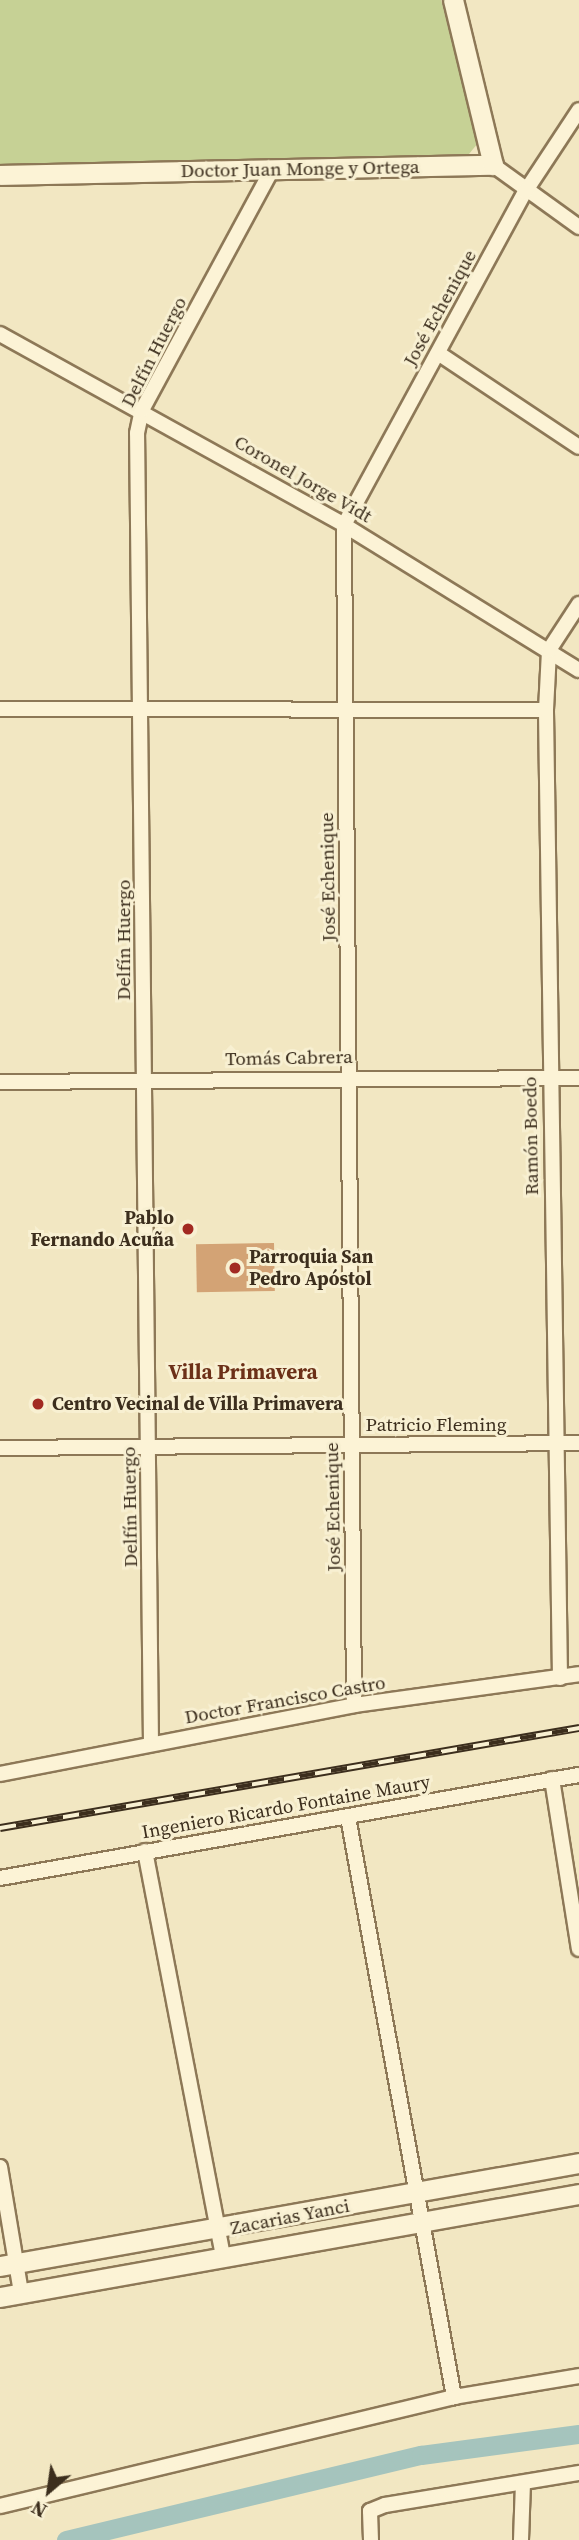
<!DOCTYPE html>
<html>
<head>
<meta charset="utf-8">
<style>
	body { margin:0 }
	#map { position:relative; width:579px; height:2540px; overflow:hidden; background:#f2e7c2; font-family:"Source Serif 4",serif }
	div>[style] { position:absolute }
	.green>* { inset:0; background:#c6d195 }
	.canal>* { height:19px; margin:-9.5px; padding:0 9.5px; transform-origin:9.5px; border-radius:9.5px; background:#a5c4bd }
	.building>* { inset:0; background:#d3a375; transform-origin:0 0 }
	.roads { filter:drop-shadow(2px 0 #8d7857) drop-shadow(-2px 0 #8d7857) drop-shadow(0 2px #8d7857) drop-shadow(0 -2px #8d7857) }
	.street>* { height:14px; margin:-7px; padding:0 7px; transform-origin:7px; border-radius:7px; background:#fcf3d6 }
	.secondary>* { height:19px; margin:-9.5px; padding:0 9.5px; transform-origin:9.5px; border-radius:9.5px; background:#fcf3d6 }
	.rail>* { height:8px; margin-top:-4px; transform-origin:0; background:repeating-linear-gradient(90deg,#f8f0d2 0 16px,#3c2e1d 0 32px); box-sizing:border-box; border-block:2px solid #3c2e1d }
	.dots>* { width:19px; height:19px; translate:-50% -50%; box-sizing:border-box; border:4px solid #f8f0d2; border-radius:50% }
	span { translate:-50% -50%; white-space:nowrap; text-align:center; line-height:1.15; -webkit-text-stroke:6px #f8f0d2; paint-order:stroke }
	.street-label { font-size:19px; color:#3c2e1d }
	.poi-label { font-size:19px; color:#3c2e1d; font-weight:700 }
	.right { translate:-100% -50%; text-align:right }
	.left { translate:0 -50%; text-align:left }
	.neighbourhood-label { font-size:21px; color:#6c3018; font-weight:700 }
	.north { position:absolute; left:14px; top:2456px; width:70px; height:70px; -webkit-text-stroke:5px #f8f0d2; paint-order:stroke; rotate:209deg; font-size:19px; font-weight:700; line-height:28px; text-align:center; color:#3c2e1d }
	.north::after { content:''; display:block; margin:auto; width:24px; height:32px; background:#3c2e1d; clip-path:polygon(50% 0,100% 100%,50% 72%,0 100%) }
</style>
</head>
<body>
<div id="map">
	<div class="green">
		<div style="clip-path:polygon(0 0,441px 0,478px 143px,469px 154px,0 168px)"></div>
	</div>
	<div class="canal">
		<div style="left:66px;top:2540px;width:365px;rotate:-13.5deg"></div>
		<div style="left:421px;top:2455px;width:159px;rotate:-7.6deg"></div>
	</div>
	<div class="building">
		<div style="left:274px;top:1243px;width:48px;height:78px;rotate:89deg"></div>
	</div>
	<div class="roads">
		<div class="street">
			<div style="left:493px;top:165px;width:106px;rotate:35.8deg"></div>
			<div style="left:0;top:334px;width:393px;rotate:29deg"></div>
			<div style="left:344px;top:525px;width:276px;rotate:31.7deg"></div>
			<div style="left:438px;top:353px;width:169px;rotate:33.7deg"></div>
			<div style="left:0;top:709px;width:546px;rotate:0.1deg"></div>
			<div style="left:0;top:1082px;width:579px;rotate:-0.4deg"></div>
			<div style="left:0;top:1448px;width:579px;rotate:-0.49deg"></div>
			<div style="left:560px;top:1678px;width:968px;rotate:-90.83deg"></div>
			<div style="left:546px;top:710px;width:60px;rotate:-87.1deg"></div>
			<div style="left:549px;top:650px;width:55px;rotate:-56.9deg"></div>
			<div style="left:354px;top:1705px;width:1180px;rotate:-90.49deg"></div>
			<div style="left:344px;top:525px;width:379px;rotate:-61.5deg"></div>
			<div style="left:525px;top:192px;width:98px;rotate:-56.6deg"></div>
			<div style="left:151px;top:1744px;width:1311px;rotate:-90.61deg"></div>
			<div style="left:137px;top:433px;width:24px;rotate:-78deg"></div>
			<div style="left:142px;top:410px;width:273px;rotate:-61.6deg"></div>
			<div style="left:0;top:1774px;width:361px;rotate:-11deg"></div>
			<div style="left:354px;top:1705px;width:227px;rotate:-7.8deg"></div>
			<div style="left:552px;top:1779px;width:172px;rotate:81deg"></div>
			<div style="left:348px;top:1817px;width:590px;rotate:79.64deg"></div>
			<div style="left:145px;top:1851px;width:413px;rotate:79.1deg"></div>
			<div style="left:0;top:1878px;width:588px;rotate:-10.09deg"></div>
			<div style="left:0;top:2167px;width:128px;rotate:80.5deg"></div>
			<div style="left:0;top:2506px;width:467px;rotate:-13.5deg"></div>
			<div style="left:454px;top:2397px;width:127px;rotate:-9.5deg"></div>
			<div style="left:371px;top:2540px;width:29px;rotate:-92deg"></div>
			<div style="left:370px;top:2511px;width:16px;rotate:-22deg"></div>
			<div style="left:385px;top:2505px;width:197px;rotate:-9.4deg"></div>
			<div style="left:521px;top:2540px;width:56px;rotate:-88deg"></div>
		</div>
		<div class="secondary">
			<div style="left:0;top:175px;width:493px;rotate:-1.2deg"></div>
			<div style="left:493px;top:165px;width:170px;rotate:-103.6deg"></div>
			<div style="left:0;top:2266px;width:588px;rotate:-10.09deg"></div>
			<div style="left:0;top:2297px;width:588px;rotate:-10.09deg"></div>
		</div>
	</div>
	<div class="rail">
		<div style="left:0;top:1828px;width:588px;rotate:-9.8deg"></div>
	</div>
	<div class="dots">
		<div style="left:188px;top:1229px;background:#a22a22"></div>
		<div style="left:235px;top:1268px;background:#a22a22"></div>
		<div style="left:38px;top:1404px;background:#a22a22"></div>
	</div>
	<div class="street-label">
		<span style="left:300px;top:169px;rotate:-1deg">Doctor Juan Monge y Ortega</span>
		<span style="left:440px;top:308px;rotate:-61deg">José Echenique</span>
		<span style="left:154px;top:352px;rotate:-63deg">Delfín Huergo</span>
		<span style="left:303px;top:479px;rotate:30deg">Coronel Jorge Vidt</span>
		<span style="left:328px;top:877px;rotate:-91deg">José Echenique</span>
		<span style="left:124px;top:940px;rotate:-90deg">Delfín Huergo</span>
		<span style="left:289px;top:1058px;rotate:-1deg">Tomás Cabrera</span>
		<span style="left:531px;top:1136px;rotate:-91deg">Ramón Boedo</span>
		<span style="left:436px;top:1425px">Patricio Fleming</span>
		<span style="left:130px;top:1507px;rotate:-91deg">Delfín Huergo</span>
		<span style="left:333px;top:1507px;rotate:-91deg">José Echenique</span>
		<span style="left:285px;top:1700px;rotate:-10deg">Doctor Francisco Castro</span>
		<span style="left:286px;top:1807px;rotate:-10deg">Ingeniero Ricardo Fontaine Maury</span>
		<span style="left:290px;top:2217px;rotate:-11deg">Zacarias Yanci</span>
	</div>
	<div class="poi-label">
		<span class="right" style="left:174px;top:1229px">Pablo<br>Fernando Acuña</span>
		<span class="left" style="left:249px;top:1268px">Parroquia San<br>Pedro Apóstol</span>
		<span class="left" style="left:52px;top:1404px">Centro Vecinal de Villa Primavera</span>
	</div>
	<div class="neighbourhood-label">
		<span style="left:243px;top:1372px">Villa Primavera</span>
	</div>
	<div class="north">N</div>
</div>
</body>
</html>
